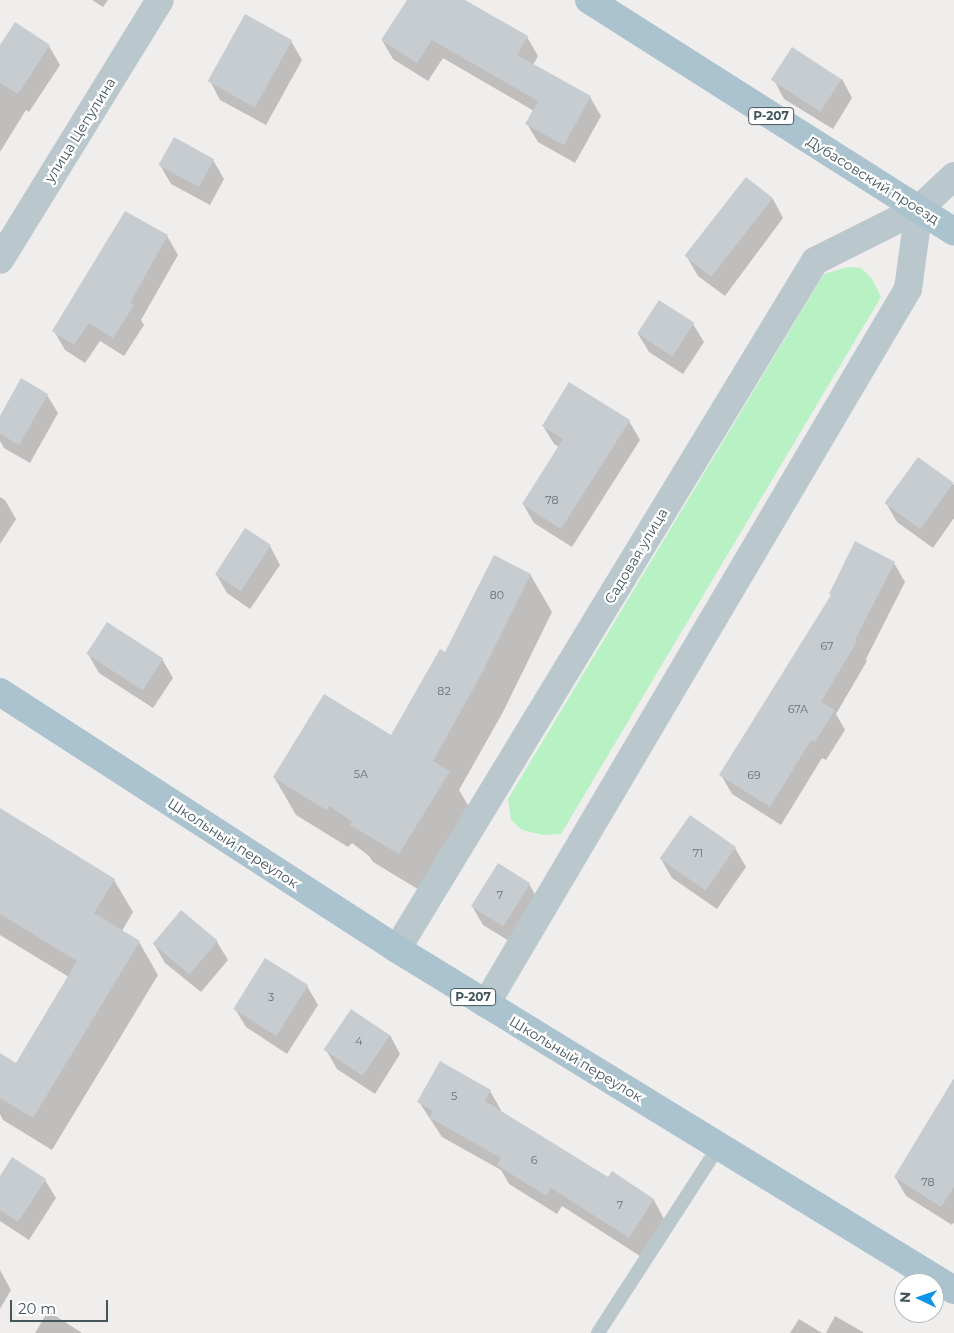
<!DOCTYPE html>
<html>
<head>
<meta charset="utf-8">
<style>
	body { margin:0 }
	#map { position:relative; width:954px; height:1333px; overflow:hidden; background:#f0eded; font-family:Montserrat,sans-serif }
	div>[style] { position:absolute }
	.green>* { inset:0; background:#b7f1c4 }
	.shadow>* { inset:0; background:#0003 }
	.building>* { inset:0; background:#c7ccd0; transform-origin:0 0 }
	.lane>* { height:14px; margin:-7px; padding:0 7px; transform-origin:7px; border-radius:7px; background:#bac8ce }
	.street>* { height:28px; margin:-14px; padding:0 14px; transform-origin:14px; border-radius:14px; background:#bac8ce }
	.primary>* { height:28px; margin:-14px; padding:0 14px; transform-origin:14px; border-radius:14px; background:#abc3ce }
	span { translate:-50% -50%; white-space:nowrap; text-align:center; line-height:1.15; -webkit-text-stroke:4.5px #fff; paint-order:stroke }
	.number-label { font-size:11px; color:#657379 }
	.number-label span { -webkit-text-stroke-width:0 }
	.shield-label span { padding:1px 4px; background:#fff; border:1px solid; border-radius:4px; -webkit-text-stroke-width:0 }
	.shield-label { font-size:12px; color:#44555c; font-weight:700 }
	.street-label { font-size:14px; color:#44555c }
	.north { position:absolute; left:894px; top:1273px; width:50px; height:50px; box-sizing:border-box; background:#fff; border:1px solid #b4bbbe; border-radius:50%; rotate:273deg; font-size:14px; font-weight:700; line-height:20px; text-align:center; color:#44555c }
	.north::after { content:''; display:block; margin:auto; width:18px; height:22px; background:#0d95ea; clip-path:polygon(50% 0,100% 100%,50% 72%,0 100%) }
	.scale { position:absolute; left:10px; top:1300px; width:98px; height:22px; box-sizing:border-box; border:2px solid #44555c; border-top:0; padding-left:6px; font-size:15px; line-height:18px; white-space:nowrap; color:#44555c; -webkit-text-stroke:4px #fff; paint-order:stroke }
</style>
</head>
<body>
<div id="map">
	<div class="green">
		<div style="clip-path:polygon(848px 267px,861px 268px,872px 279px,881px 297px,561px 834px,543px 835px,522px 830px,511px 820px,508px 799px,824px 274px)"></div>
	</div>
	<div class="shadow">
		<div style="clip-path:polygon(92px 0,108px 0,103px 7px)"></div>
		<div style="clip-path:polygon(408px 0,527px 37px,538px 56px,533px 65px,590px 97px,601px 116px,575px 163px,538px 142px,527px 124px,534px 111px,443px 58px,428px 81px,393px 59px,382px 40px)"></div>
		<div style="clip-path:polygon(291px 41px,302px 60px,266px 125px,220px 100px,210px 81px)"></div>
		<div style="clip-path:polygon(49px 46px,60px 65px,29px 112px,26px 110px,0 152px,0 48px)"></div>
		<div style="clip-path:polygon(842px 79px,852px 98px,833px 129px,784px 99px,774px 80px)"></div>
		<div style="clip-path:polygon(213px 160px,224px 179px,210px 205px,171px 184px,160px 165px)"></div>
		<div style="clip-path:polygon(746px 179px,773px 199px,783px 218px,725px 296px,698px 276px,687px 257px)"></div>
		<div style="clip-path:polygon(167px 236px,178px 255px,141px 320px,144px 325px,124px 356px,100px 341px,85px 363px,65px 350px,54px 331px)"></div>
		<div style="clip-path:polygon(693px 324px,704px 342px,683px 374px,649px 352px,638px 334px)"></div>
		<div style="clip-path:polygon(569px 384px,629px 421px,640px 440px,572px 547px,534px 523px,523px 504px,559px 447px,554px 444px,543px 426px)"></div>
		<div style="clip-path:polygon(47px 395px,58px 413px,30px 463px,4px 448px,0 441px,0 418px)"></div>
		<div style="clip-path:polygon(918px 459px,954px 485px,954px 518px,933px 548px,897px 522px,886px 503px)"></div>
		<div style="clip-path:polygon(0 497px,5px 500px,16px 519px,0 544px)"></div>
		<div style="clip-path:polygon(270px 546px,280px 565px,250px 609px,227px 593px,216px 574px)"></div>
		<div style="clip-path:polygon(894px 563px,905px 582px,866px 659px,867px 661px,836px 714px,845px 730px,826px 760px,822px 758px,781px 825px,732px 794px,721px 775px)"></div>
		<div style="clip-path:polygon(530px 574px,552px 612px,503px 712px,459px 790px,471px 810px,421px 891px,373px 862px,369px 856px,352px 843px,348px 847px,296px 815px,274px 777px,391px 737px,445px 653px)"></div>
		<div style="clip-path:polygon(88px 654px,162px 659px,173px 678px,153px 708px,99px 673px)"></div>
		<div style="clip-path:polygon(0 810px,114px 880px,133px 912px,122px 931px,139px 942px,158px 975px,52px 1150px,3px 1120px,0 1114px,0 1063px,16px 1064px,69px 977px,0 935px)"></div>
		<div style="clip-path:polygon(735px 848px,746px 867px,717px 909px,672px 878px,661px 859px)"></div>
		<div style="clip-path:polygon(529px 884px,540px 903px,514px 944px,483px 925px,472px 906px)"></div>
		<div style="clip-path:polygon(217px 942px,228px 960px,201px 992px,165px 963px,154px 944px)"></div>
		<div style="clip-path:polygon(307px 986px,318px 1005px,287px 1054px,246px 1027px,235px 1009px)"></div>
		<div style="clip-path:polygon(390px 1035px,400px 1054px,375px 1094px,337px 1069px,326px 1050px)"></div>
		<div style="clip-path:polygon(490px 1091px,501px 1110px,500px 1112px,608px 1179px,612px 1173px,654px 1200px,664px 1219px,640px 1256px,562px 1206px,557px 1214px,509px 1184px,501px 1170px,442px 1137px,419px 1102px)"></div>
		<div style="clip-path:polygon(954px 1113px,954px 1222px,952px 1225px,906px 1196px,895px 1177px)"></div>
		<div style="clip-path:polygon(0 1178px,45px 1180px,56px 1198px,29px 1240px,0 1221px)"></div>
		<div style="clip-path:polygon(0 1270px,11px 1290px,0 1309px)"></div>
		<div style="clip-path:polygon(48px 1311px,82px 1333px,35px 1333px)"></div>
		<div style="clip-path:polygon(835px 1316px,863px 1332px,863px 1333px,826px 1333px)"></div>
		<div style="clip-path:polygon(799px 1319px,822px 1333px,790px 1333px)"></div>
	</div>
	<div class="building">
		<div style="clip-path:polygon(407px 0,465px 0,528px 36px,517px 55px,591px 96px,564px 145px,525px 124px,538px 101px,432px 40px,417px 63px,381px 40px)"></div>
		<div style="left:245px;top:14px;width:54px;height:77px;rotate:29deg"></div>
		<div style="clip-path:polygon(15px 22px,50px 45px,18px 94px,0 83px,0 45px)"></div>
		<div style="left:792px;top:47px;width:59px;height:39px;rotate:33deg"></div>
		<div style="left:174px;top:137px;width:46px;height:32px;rotate:29deg"></div>
		<div style="left:746px;top:177px;width:34px;height:100px;rotate:38deg"></div>
		<div style="clip-path:polygon(125px 211px,168px 235px,130px 303px,134px 305px,113px 338px,89px 323px,74px 345px,52px 331px)"></div>
		<div style="left:659px;top:300px;width:42px;height:40px;rotate:33deg"></div>
		<div style="clip-path:polygon(21px 378px,48px 394px,19px 445px,0 434px,0 416px)"></div>
		<div style="clip-path:polygon(569px 382px,630px 420px,561px 529px,522px 504px,563px 439px,542px 426px)"></div>
		<div style="left:918px;top:457px;width:44px;height:57px;rotate:36deg"></div>
		<div style="left:245px;top:528px;width:31px;height:55px;rotate:33deg"></div>
		<div style="clip-path:polygon(855px 541px,895px 562px,855px 640px,857px 641px,821px 702px,835px 710px,815px 742px,811px 740px,770px 807px,719px 775px,831px 595px,829px 594px)"></div>
		<div style="clip-path:polygon(494px 555px,531px 574px,482px 673px,433px 761px,450px 771px,399px 854px,350px 825px,352px 822px,330px 806px,326px 810px,273px 777px,324px 694px,391px 735px,440px 649px,445px 652px)"></div>
		<div style="left:107px;top:622px;width:67px;height:38px;rotate:33deg"></div>
		<div style="clip-path:polygon(0 808px,115px 879px,94px 913px,140px 941px,33px 1118px,0 1098px,0 1053px,16px 1063px,77px 961px,0 914px)"></div>
		<div style="left:690px;top:815px;width:56px;height:53px;rotate:35deg"></div>
		<div style="left:498px;top:863px;width:38px;height:51px;rotate:32deg"></div>
		<div style="left:181px;top:910px;width:48px;height:44px;rotate:40deg"></div>
		<div style="left:265px;top:958px;width:51px;height:60px;rotate:32deg"></div>
		<div style="left:351px;top:1009px;width:47px;height:49px;rotate:34deg"></div>
		<div style="clip-path:polygon(440px 1061px,491px 1090px,485px 1101px,608px 1177px,612px 1171px,654px 1199px,629px 1238px,551px 1188px,546px 1196px,497px 1165px,501px 1158px,430px 1118px,433px 1111px,417px 1102px)"></div>
		<div style="clip-path:polygon(954px 1078px,954px 1187px,941px 1207px,894px 1177px)"></div>
		<div style="clip-path:polygon(12px 1157px,46px 1179px,18px 1222px,0 1210px,0 1176px)"></div>
	</div>
	<div class="lane">
		<div style="left:598px;top:1333px;width:223px;rotate:-57.1deg"></div>
	</div>
	<div class="street">
		<div style="left:0;top:260px;width:305px;rotate:-58.4deg"></div>
		<div style="left:397px;top:949px;width:805px;rotate:-58.72deg"></div>
		<div style="left:815px;top:261px;width:116px;rotate:-26.6deg"></div>
		<div style="left:486px;top:1004px;width:830px;rotate:-59.45deg"></div>
		<div style="left:908px;top:289px;width:81px;rotate:-82.2deg"></div>
		<div style="left:919px;top:209px;width:48px;rotate:-43.3deg"></div>
	</div>
	<div class="primary">
		<div style="left:589px;top:0;width:432px;rotate:32.4deg"></div>
		<div style="left:0;top:692px;width:473px;rotate:32.9deg"></div>
		<div style="left:397px;top:949px;width:653px;rotate:31.48deg"></div>
	</div>
	<div class="number-label">
		<span style="left:552px;top:500px">78</span>
		<span style="left:497px;top:595px">80</span>
		<span style="left:827px;top:646px">67</span>
		<span style="left:444px;top:691px">82</span>
		<span style="left:798px;top:709px">67А</span>
		<span style="left:361px;top:774px">5А</span>
		<span style="left:754px;top:775px">69</span>
		<span style="left:698px;top:853px">71</span>
		<span style="left:500px;top:895px">7</span>
		<span style="left:271px;top:997px">3</span>
		<span style="left:359px;top:1041px">4</span>
		<span style="left:454px;top:1096px">5</span>
		<span style="left:534px;top:1160px">6</span>
		<span style="left:928px;top:1182px">78</span>
		<span style="left:620px;top:1205px">7</span>
	</div>
	<div class="shield-label">
		<span style="left:771px;top:116px">Р-207</span>
		<span style="left:473px;top:997px">Р-207</span>
	</div>
	<div class="street-label">
		<span style="left:80px;top:130px;rotate:-58deg">улица Цепулина</span>
		<span style="left:873px;top:180px;rotate:32deg">Дубасовский проезд</span>
		<span style="left:636px;top:556px;rotate:-59deg">Садовая улица</span>
		<span style="left:233px;top:843px;rotate:33deg">Школьный переулок</span>
		<span style="left:576px;top:1059px;rotate:31deg">Школьный переулок</span>
	</div>
	<div class="north">N</div>
	<div class="scale">20 m</div>
</div>
</body>
</html>
